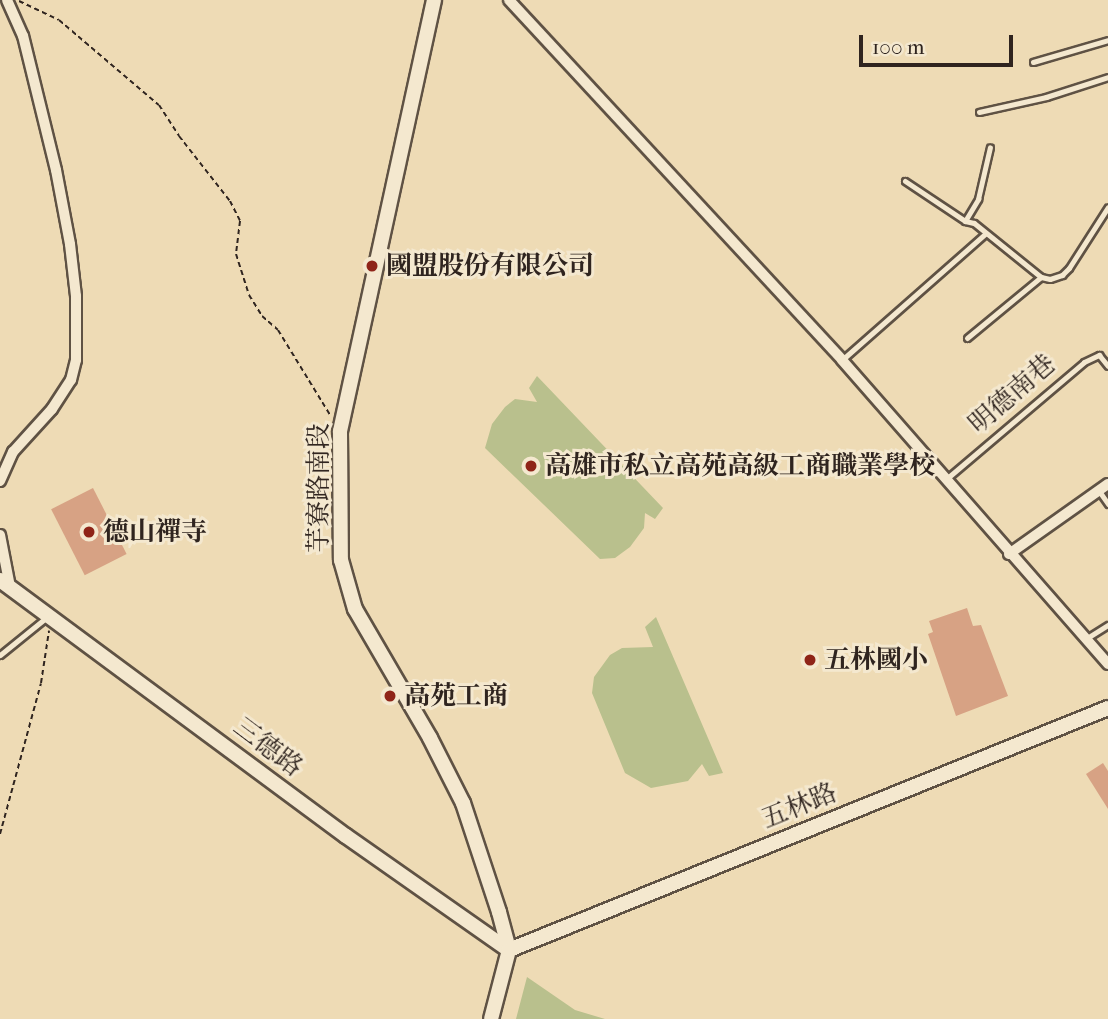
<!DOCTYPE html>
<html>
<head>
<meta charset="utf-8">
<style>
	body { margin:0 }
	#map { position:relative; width:1108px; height:1019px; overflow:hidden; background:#eedbb5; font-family:"IM FELL French Canon","Noto Serif TC",serif }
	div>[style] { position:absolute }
	.green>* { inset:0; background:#b9c08d }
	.building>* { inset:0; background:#d7a284; transform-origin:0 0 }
	.path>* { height:2px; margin-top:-1px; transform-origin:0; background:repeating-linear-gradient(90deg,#2f241f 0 5px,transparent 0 8.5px) }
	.roads { filter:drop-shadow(2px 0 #5f5244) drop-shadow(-2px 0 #5f5244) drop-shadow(0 2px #5f5244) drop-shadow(0 -2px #5f5244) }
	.lane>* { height:5px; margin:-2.5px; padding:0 2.5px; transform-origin:2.5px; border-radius:2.5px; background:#f4e8cf }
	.street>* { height:10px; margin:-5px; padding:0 5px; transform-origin:5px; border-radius:5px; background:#f4e8cf }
	.secondary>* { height:14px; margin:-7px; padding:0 7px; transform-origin:7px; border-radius:7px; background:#f4e8cf }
	.dots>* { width:19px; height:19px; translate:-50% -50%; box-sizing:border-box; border:4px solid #f4e8cf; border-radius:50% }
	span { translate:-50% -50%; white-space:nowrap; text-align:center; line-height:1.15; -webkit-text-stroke:6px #f4e8cf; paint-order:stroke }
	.poi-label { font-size:26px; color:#2f241f; font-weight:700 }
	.left { translate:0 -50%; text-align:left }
	.street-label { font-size:26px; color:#2f241f }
	.scale { position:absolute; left:859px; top:35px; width:154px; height:32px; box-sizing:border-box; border:4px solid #2f241f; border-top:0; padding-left:9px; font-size:21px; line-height:24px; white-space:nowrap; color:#2f241f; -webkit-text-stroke:5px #f4e8cf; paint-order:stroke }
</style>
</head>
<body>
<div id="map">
	<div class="green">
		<div style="clip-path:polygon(537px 376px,663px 508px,655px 519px,645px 513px,644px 528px,630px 547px,615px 558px,600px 559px,485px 448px,492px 424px,505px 407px,515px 399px,537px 402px,529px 388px)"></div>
		<div style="clip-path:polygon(656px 617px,723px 773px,709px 776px,702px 764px,688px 781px,651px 788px,625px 773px,592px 693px,594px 677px,610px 655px,622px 648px,653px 647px,645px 627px)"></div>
		<div style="clip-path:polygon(527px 977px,575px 1010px,605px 1019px,516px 1019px)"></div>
	</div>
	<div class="building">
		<div style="left:93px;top:488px;width:74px;height:47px;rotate:63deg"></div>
		<div style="clip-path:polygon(967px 608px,973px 626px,981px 625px,1008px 696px,956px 716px,928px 634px,933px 632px,929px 621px)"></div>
		<div style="clip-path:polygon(1103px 763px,1108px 771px,1108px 809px,1086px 774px)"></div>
	</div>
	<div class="path">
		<div style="left:19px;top:1px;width:44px;rotate:25.4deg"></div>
		<div style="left:59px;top:20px;width:131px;rotate:40.4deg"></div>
		<div style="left:159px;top:105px;width:37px;rotate:57deg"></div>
		<div style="left:179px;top:136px;width:83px;rotate:51.9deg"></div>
		<div style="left:230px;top:201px;width:22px;rotate:63deg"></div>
		<div style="left:240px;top:221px;width:33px;rotate:97deg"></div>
		<div style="left:236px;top:254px;width:43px;rotate:72.4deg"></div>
		<div style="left:249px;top:295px;width:25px;rotate:58deg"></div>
		<div style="left:262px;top:316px;width:21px;rotate:41deg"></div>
		<div style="left:278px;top:330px;width:100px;rotate:58.5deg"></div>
		<div style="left:0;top:834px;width:156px;rotate:-74.8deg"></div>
		<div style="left:41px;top:683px;width:53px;rotate:-81.3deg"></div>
	</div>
	<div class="roads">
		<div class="lane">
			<div style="left:1033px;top:62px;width:78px;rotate:-16.3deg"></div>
			<div style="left:979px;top:112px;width:69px;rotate:-12.6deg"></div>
			<div style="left:1046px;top:97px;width:65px;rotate:-17.9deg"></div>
			<div style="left:905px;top:181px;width:72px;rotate:33.7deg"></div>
			<div style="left:965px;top:221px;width:9px;rotate:13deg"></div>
			<div style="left:974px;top:223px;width:86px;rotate:38.9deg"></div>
			<div style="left:1041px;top:277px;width:9px;rotate:13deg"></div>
			<div style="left:1050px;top:279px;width:13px;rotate:-18deg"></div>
			<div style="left:1062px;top:275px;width:10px;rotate:-45deg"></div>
			<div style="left:1069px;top:268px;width:72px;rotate:-57.4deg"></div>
			<div style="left:965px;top:221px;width:26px;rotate:-59deg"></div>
			<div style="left:978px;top:199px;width:53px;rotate:-77deg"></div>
			<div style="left:967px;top:338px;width:96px;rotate:-39.5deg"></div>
			<div style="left:843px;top:359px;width:189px;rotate:-41.4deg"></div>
			<div style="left:945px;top:480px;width:182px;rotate:-40.3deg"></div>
			<div style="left:1084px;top:362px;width:17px;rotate:-25deg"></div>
			<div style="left:1099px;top:355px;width:14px;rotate:51deg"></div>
			<div style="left:1099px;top:491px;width:16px;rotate:55deg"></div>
			<div style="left:1087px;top:638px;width:25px;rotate:-32deg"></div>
			<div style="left:0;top:655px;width:60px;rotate:-39deg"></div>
		</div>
		<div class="street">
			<div style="left:509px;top:0;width:490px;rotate:47.2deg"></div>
			<div style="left:842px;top:360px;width:404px;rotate:48.8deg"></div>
			<div style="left:0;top:481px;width:32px;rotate:-66deg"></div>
			<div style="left:13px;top:452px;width:58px;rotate:-47.8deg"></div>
			<div style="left:52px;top:409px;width:35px;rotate:-57deg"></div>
			<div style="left:71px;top:380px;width:21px;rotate:-76deg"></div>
			<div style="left:76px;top:360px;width:64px;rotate:-90deg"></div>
			<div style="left:76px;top:296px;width:52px;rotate:-96.6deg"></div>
			<div style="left:70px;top:244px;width:75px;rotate:-100.7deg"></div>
			<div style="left:56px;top:170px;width:138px;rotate:-103.8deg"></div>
			<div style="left:23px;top:36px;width:39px;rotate:-114deg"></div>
			<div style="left:0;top:535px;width:53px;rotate:79.1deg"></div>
			<div style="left:1009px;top:554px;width:121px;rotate:-35.3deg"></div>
		</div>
		<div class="secondary">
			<div style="left:434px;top:0;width:441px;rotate:102.3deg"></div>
			<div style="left:340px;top:431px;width:129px;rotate:89.6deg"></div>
			<div style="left:341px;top:560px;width:51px;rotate:74.1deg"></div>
			<div style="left:355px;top:609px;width:149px;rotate:59.8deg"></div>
			<div style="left:430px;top:738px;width:73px;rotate:63.1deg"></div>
			<div style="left:463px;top:803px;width:115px;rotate:71.7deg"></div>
			<div style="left:499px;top:912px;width:39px;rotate:75deg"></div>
			<div style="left:509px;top:950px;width:71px;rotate:104.6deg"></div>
			<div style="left:0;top:580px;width:430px;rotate:36.5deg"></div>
			<div style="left:346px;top:836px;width:199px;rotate:35deg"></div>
			<div style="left:509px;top:950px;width:646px;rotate:-22deg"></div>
		</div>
	</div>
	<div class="dots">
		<div style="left:372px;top:266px;background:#8f2418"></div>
		<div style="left:531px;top:466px;background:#8f2418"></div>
		<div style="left:89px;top:532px;background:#8f2418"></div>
		<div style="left:810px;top:660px;background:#8f2418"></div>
		<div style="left:390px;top:696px;background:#8f2418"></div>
	</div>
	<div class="poi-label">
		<span class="left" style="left:386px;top:266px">國盟股份有限公司</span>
		<span class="left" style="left:545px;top:466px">高雄市私立高苑高級工商職業學校</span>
		<span class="left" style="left:103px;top:532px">德山禪寺</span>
		<span class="left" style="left:824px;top:660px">五林國小</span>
		<span class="left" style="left:404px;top:696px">高苑工商</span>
	</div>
	<div class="street-label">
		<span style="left:1012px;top:394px;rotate:-41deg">明德南巷</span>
		<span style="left:319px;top:488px;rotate:-90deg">芋寮路南段</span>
		<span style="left:268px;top:747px;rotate:37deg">三德路</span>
		<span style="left:799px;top:806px;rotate:-22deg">五林路</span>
	</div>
	<div class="scale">100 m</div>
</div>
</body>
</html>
